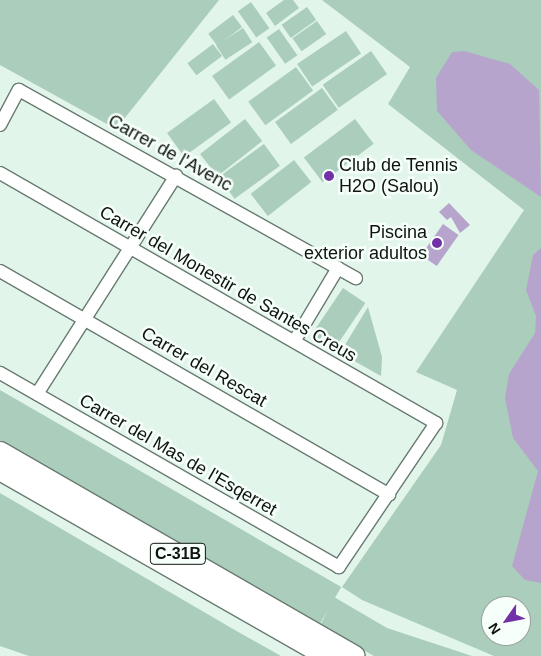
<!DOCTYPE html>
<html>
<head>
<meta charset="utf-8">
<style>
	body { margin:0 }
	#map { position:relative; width:541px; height:656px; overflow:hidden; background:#e1f5ea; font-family:Arial,sans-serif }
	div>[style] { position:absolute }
	.green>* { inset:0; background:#abcdbb; transform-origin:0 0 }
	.water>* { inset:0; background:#b7a4cd; transform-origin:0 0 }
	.roads { filter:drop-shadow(1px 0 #697b71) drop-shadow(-1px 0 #697b71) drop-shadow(0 1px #697b71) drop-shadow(0 -1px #697b71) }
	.minor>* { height:12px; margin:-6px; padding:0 6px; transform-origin:6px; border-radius:6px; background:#fff }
	.trunk>* { height:20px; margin:-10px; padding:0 10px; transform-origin:10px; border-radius:10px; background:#fff }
	.dots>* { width:14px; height:14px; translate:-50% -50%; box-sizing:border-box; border:2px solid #f7fffb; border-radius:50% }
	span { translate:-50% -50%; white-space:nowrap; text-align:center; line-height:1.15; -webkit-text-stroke:5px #f7fffb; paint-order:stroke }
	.shield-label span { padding:1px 4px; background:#f7fffb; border:1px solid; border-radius:4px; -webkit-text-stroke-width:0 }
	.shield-label { font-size:16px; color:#0e1511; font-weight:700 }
	.street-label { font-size:18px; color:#0e1511 }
	.poi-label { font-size:18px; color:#0e1511 }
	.left { translate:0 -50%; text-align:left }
	.right { translate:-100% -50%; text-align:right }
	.north { position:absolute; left:481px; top:596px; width:50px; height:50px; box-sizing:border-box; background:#f7fffb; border:1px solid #9aa19d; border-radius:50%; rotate:237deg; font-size:14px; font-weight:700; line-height:20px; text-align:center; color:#0e1511 }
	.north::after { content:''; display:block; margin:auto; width:18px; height:22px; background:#7231a6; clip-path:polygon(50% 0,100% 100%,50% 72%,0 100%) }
</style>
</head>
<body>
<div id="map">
	<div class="green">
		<div style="clip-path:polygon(0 0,219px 0,116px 129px,0 65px)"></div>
		<div style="clip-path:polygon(284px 0,293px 0,299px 8px,275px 26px,266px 13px)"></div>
		<div style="clip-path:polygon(evenodd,322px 0,541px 0,541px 656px,494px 656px,362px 600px,342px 587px,441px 445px,457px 390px,416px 372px,524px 210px,388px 104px,410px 67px,322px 0,491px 606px,521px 606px,521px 636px,491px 636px,491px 606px)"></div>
		<div style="left:251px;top:2px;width:32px;height:16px;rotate:55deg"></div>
		<div style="left:307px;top:7px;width:16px;height:31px;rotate:55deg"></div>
		<div style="left:233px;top:15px;width:15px;height:31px;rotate:53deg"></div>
		<div style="left:317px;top:21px;width:16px;height:30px;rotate:55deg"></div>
		<div style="left:243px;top:28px;width:17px;height:32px;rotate:57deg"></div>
		<div style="left:279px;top:29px;width:32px;height:15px;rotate:55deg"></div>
		<div style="left:346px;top:31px;width:27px;height:59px;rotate:56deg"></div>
		<div style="left:259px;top:42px;width:29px;height:58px;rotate:54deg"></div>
		<div style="left:213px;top:44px;width:15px;height:32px;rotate:53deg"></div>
		<div style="left:371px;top:51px;width:28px;height:59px;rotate:55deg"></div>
		<div style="left:296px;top:67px;width:29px;height:59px;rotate:54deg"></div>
		<div style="left:322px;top:88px;width:27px;height:58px;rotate:54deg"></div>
		<div style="left:214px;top:99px;width:29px;height:58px;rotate:54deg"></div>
		<div style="left:245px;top:119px;width:28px;height:57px;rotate:52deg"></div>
		<div style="left:355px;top:119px;width:31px;height:64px;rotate:53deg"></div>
		<div style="left:264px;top:144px;width:27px;height:56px;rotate:54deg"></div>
		<div style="left:294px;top:160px;width:28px;height:55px;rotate:52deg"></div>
		<div style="left:343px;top:288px;width:27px;height:57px;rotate:34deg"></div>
		<div style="clip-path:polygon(368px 307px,382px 357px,381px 376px,340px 353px)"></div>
		<div style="left:0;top:390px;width:394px;height:48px;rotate:30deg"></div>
		<div style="clip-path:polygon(0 493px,233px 629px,281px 656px,29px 656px,0 646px)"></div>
		<div style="clip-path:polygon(334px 597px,387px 628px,472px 656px,374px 656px,320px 626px)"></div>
	</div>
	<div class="water">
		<div style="clip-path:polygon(464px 51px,510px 64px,539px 90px,541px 197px,471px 150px,437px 111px,436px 78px,452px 52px)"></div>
		<div style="clip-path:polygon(449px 203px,470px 225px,460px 233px,451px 217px,447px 220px,439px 212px)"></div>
		<div style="left:443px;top:224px;width:19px;height:38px;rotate:35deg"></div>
		<div style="clip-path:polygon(541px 248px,541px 583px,525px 580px,512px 566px,538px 471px,513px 438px,505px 398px,509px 374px,535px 333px,536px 316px,526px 290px,533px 255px)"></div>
	</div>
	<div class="roads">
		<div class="minor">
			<div style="left:0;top:125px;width:40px;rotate:-62deg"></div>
			<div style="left:19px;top:90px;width:386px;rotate:29.2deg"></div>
			<div style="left:0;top:173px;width:503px;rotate:29.83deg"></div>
			<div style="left:436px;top:423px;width:174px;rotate:124deg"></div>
			<div style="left:339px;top:567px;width:391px;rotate:-150.2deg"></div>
			<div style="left:0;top:271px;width:449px;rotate:29.9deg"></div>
			<div style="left:295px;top:340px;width:84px;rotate:-59.2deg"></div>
			<div style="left:37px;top:394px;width:259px;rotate:-57.5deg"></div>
		</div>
		<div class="trunk">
			<div style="left:0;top:452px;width:409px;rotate:29.9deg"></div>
			<div style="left:0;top:470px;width:375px;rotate:29.7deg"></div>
		</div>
	</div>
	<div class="dots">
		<div style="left:329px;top:176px;background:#7231a6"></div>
		<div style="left:437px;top:243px;background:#7231a6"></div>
	</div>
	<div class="shield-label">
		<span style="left:178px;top:554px">C-31B</span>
	</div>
	<div class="street-label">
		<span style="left:170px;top:153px;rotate:29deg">Carrer de l'Avenc</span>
		<span style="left:228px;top:284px;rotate:30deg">Carrer del Monestir de Santes Creus</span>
		<span style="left:204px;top:367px;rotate:30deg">Carrer del Rescat</span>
		<span style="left:178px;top:455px;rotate:30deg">Carrer del Mas de l'Esqerret</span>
	</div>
	<div class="poi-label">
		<span class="left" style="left:339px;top:176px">Club de Tennis<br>H2O (Salou)</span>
		<span class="right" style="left:427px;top:243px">Piscina<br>exterior adultos</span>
	</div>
	<div class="north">N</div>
</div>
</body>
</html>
